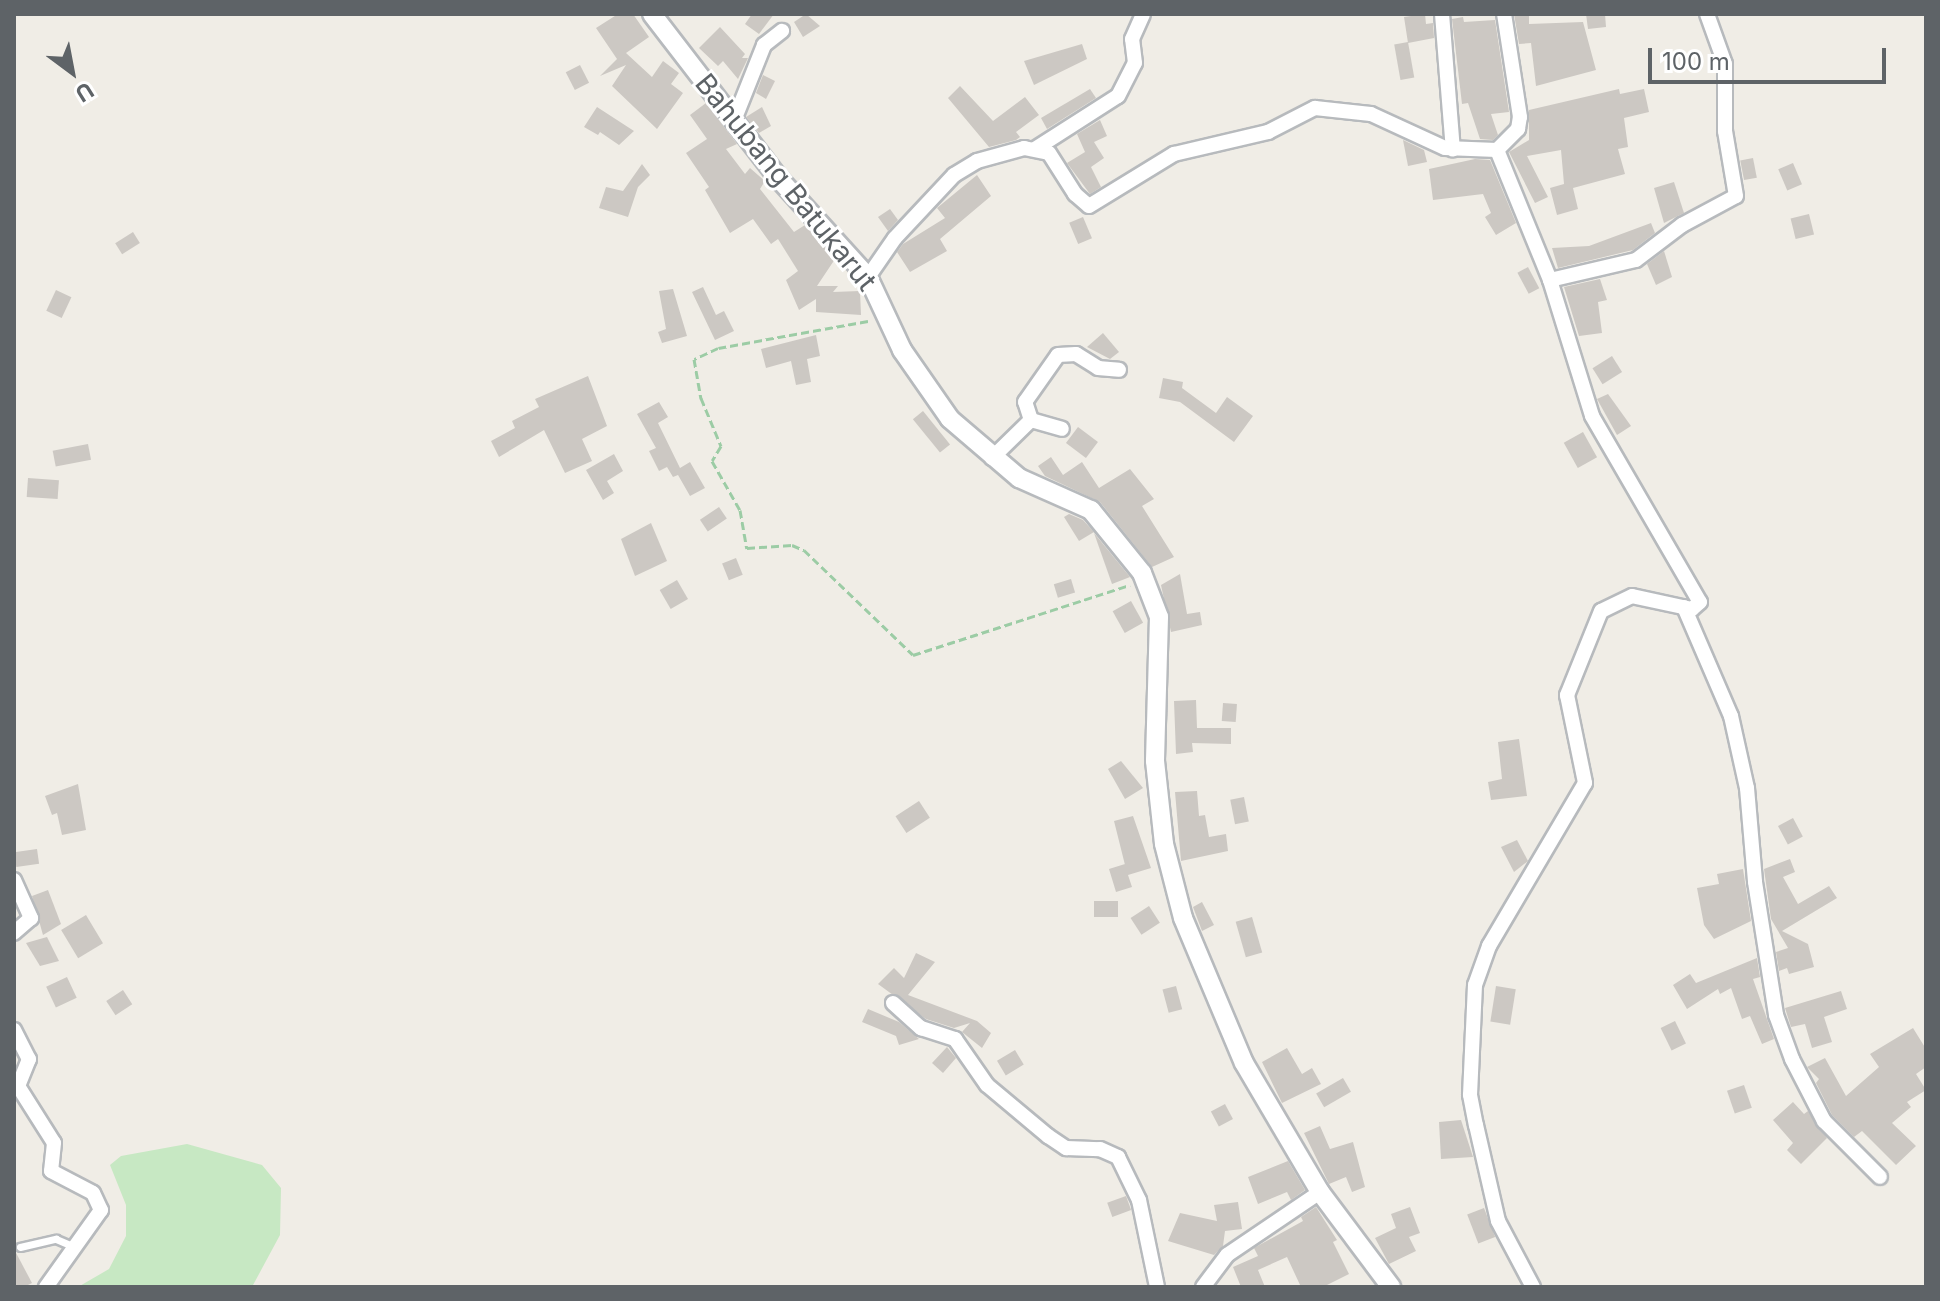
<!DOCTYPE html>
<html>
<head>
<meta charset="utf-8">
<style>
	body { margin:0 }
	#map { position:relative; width:1940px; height:1301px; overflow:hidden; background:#f0ede6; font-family:Inter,sans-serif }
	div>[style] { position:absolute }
	.green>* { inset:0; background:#c7e8c3 }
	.building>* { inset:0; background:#ccc8c3; transform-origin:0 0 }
	.path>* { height:3px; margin-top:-1.5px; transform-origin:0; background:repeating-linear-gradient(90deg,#9ccca5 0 8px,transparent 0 12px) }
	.roads { filter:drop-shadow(2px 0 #b7babd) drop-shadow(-2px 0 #b7babd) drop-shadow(0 2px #b7babd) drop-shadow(0 -2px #b7babd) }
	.lane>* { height:7px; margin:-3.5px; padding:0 3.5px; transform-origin:3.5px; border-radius:3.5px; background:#fff }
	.street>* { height:14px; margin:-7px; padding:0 7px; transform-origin:7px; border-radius:7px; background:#fff }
	.secondary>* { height:18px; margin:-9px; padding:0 9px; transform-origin:9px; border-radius:9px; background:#fff }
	span { translate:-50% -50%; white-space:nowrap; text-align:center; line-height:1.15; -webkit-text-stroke:6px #fff; paint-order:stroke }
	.street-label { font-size:28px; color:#5e6367 }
	.frame { position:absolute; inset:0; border:16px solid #5e6367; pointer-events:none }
	.north { position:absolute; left:32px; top:32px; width:80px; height:80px; -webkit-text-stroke:6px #fff; paint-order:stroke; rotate:148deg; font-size:22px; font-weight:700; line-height:32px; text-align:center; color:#5e6367 }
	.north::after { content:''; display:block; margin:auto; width:28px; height:36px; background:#5e6367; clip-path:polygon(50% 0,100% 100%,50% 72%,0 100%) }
	.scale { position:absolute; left:1648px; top:48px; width:238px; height:36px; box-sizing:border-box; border:4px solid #5e6367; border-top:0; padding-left:10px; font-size:24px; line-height:28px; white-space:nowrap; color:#5e6367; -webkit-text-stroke:6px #fff; paint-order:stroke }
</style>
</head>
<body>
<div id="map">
	<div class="green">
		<div style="clip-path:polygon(187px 1144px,262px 1165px,281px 1188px,280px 1235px,252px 1287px,78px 1287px,109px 1269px,126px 1236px,126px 1205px,110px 1165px,121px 1156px)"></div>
	</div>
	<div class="building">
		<div style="clip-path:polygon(618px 14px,633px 14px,649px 37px,626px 53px,652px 77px,663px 61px,679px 73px,671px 84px,683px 93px,657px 129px,612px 86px,626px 65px,600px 76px,617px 59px,596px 28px)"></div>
		<div style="clip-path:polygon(752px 14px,774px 14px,759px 34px,745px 24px)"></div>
		<div style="clip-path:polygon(806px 14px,820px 26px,803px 37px,794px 22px)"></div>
		<div style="clip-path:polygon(1425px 14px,1426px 24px,1433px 23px,1434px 38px,1408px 43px,1404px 17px)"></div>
		<div style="clip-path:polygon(1514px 14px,1529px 14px,1529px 24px,1583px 22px,1596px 70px,1536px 86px,1531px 43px,1519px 44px)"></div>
		<div style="clip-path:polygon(1586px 14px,1605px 14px,1606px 27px,1588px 29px)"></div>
		<div style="clip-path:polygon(1463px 17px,1464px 22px,1495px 20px,1509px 112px,1491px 114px,1498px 135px,1493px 140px,1480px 139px,1468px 103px,1462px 104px,1452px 19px)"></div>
		<div style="clip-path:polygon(720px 27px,745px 54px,742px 58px,748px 58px,738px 79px,723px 61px,718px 66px,699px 48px)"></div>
		<div style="left:1408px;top:42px;width:36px;height:14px;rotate:80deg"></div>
		<div style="clip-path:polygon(1082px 44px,1087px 59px,1034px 85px,1024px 61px)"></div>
		<div style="left:580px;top:65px;width:20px;height:16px;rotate:63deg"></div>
		<div style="clip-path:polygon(763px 75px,775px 81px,766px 99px,756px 93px)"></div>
		<div style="clip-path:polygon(960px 86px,993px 121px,1025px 97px,1039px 115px,1016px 132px,1020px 137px,1016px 140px,989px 147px,948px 98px)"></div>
		<div style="clip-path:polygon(1090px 89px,1096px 98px,1047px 129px,1041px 118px)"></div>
		<div style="clip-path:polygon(1619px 89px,1620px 94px,1644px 89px,1649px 112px,1624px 118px,1628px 147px,1618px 149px,1625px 174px,1573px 188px,1578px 209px,1557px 215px,1550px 188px,1564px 184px,1561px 150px,1527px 156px,1548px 197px,1535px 203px,1509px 152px,1529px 140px,1529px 110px)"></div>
		<div style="clip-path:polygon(706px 103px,737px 144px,726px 149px,745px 174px,750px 168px,765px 181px,760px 189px,794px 232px,805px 225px,835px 259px,817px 286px,838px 286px,833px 292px,860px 291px,861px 315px,816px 312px,816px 299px,799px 310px,786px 280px,798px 271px,778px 239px,771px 244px,753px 219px,730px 233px,705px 190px,709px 187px,686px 153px,707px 139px,690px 115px)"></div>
		<div style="clip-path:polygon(597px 107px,634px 131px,619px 145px,600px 132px,598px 135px,584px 127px)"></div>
		<div style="clip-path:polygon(762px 107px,771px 126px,759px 133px,746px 117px)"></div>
		<div style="clip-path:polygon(1100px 120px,1107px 136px,1094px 142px,1104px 158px,1091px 167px,1101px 187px,1090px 194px,1067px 163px,1085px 152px,1077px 134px)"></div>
		<div style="clip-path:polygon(1403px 140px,1424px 150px,1427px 162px,1408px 166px)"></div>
		<div style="left:1753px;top:158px;width:20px;height:13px;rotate:79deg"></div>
		<div style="clip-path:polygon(1475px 159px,1490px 160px,1516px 223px,1496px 235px,1485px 217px,1491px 213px,1483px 194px,1433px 200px,1429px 169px)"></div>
		<div style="left:1793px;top:163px;width:23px;height:16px;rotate:67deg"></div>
		<div style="clip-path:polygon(642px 164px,650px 175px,638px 187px,628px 217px,599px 208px,606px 187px,623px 191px)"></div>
		<div style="clip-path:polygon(977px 175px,991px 196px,940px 239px,947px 251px,910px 272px,897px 252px,903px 244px,945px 218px,937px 208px)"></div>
		<div style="clip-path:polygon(1674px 182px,1684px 213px,1664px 223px,1654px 188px)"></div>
		<div style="clip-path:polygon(890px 209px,898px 220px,888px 231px,878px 217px)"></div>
		<div style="left:1809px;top:214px;width:21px;height:19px;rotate:76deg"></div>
		<div style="left:1083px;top:217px;width:23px;height:15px;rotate:67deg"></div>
		<div style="clip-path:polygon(1651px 223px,1655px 233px,1633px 250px,1558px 268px,1552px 248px,1589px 246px)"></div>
		<div style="left:133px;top:232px;width:13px;height:21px;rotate:58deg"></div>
		<div style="clip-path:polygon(1664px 251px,1672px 277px,1656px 285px,1647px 264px)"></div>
		<div style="left:1528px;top:267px;width:24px;height:12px;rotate:62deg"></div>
		<div style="clip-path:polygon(1600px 279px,1607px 300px,1598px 302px,1602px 333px,1579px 336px,1564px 287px)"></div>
		<div style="clip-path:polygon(703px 287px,716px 315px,724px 311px,734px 331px,715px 340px,692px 292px)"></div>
		<div style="clip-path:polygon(673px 289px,687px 336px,662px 343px,658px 332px,666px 329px,659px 291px)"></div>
		<div style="left:56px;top:290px;width:17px;height:23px;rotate:25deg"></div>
		<div style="clip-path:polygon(1103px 333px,1119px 352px,1110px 359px,1087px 347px)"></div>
		<div style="clip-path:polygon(816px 335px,820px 356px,807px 359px,811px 382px,796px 385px,791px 361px,766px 368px,761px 349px)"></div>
		<div style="left:1612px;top:356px;width:19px;height:23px;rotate:58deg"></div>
		<div style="clip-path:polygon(588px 376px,607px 426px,582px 439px,592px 461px,565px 473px,544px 430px,499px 457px,491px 441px,515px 428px,512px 421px,539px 407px,535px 399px)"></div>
		<div style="clip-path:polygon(1163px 378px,1183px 382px,1182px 388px,1216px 413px,1227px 397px,1253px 416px,1234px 442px,1180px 402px,1159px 398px)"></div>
		<div style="clip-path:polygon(1608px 394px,1631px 426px,1617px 435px,1597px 399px)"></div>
		<div style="clip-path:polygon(659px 402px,668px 417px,658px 423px,680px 468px,690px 462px,705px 488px,690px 496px,678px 475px,673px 477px,667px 467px,659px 471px,649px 451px,656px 448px,637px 414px)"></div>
		<div style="left:923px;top:411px;width:43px;height:13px;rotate:51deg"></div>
		<div style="left:1078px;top:427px;width:25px;height:20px;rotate:37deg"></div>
		<div style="left:1583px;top:432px;width:29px;height:22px;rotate:61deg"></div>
		<div style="left:88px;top:444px;width:16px;height:36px;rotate:79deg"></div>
		<div style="clip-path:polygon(614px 454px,623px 471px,607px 481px,614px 493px,603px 500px,586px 470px)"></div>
		<div style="clip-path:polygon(1051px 457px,1063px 475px,1082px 462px,1099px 488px,1130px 469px,1154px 499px,1142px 506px,1174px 557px,1152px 567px,1100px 502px,1045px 476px,1038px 466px)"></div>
		<div style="left:28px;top:478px;width:31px;height:19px;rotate:4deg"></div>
		<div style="left:719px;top:507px;width:14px;height:23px;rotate:56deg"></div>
		<div style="clip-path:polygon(1069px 514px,1083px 520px,1094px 532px,1079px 541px,1064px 517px)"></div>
		<div style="clip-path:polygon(651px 523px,667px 561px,635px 576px,621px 539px)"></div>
		<div style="clip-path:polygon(1094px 533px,1130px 577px,1112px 584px)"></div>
		<div style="left:736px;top:558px;width:18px;height:15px;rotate:68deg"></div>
		<div style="clip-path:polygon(1180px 574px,1187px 614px,1200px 612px,1202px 625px,1171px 632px,1161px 585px)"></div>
		<div style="left:1071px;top:579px;width:14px;height:18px;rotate:73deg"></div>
		<div style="left:677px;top:580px;width:22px;height:20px;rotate:60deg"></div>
		<div style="left:1131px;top:601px;width:25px;height:21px;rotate:61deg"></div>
		<div style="clip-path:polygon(1196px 700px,1197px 728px,1231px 728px,1231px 744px,1192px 743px,1193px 752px,1176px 754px,1174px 701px)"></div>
		<div style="left:1223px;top:703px;width:14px;height:18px;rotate:4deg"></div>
		<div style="clip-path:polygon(1519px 739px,1527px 796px,1491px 800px,1488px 782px,1502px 779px,1498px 742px)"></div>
		<div style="clip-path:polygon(1121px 761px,1143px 788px,1125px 799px,1108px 769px)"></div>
		<div style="clip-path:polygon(78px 784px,86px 830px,62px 835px,57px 813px,52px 815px,45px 796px)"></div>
		<div style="clip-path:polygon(1197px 791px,1199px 816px,1205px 815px,1209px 837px,1226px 834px,1228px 851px,1181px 861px,1175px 792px)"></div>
		<div style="left:1244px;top:797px;width:25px;height:14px;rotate:79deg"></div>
		<div style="left:919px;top:801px;width:20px;height:28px;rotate:57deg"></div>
		<div style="clip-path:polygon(1133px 816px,1151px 868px,1128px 875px,1132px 887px,1116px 892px,1109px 869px,1125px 864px,1126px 869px,1114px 821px)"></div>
		<div style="left:1793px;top:818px;width:21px;height:17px;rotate:62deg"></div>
		<div style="clip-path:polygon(1517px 840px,1528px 861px,1514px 872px,1501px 847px)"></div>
		<div style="left:37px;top:849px;width:15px;height:23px;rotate:82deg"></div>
		<div style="clip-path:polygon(1790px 859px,1795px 872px,1783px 877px,1798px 904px,1829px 886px,1837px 898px,1782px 931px,1808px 944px,1814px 967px,1789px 974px,1787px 968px,1779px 971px,1776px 952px,1788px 948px,1771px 919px,1764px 869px)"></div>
		<div style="clip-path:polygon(1743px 869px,1751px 921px,1714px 939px,1704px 925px,1697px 888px,1719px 884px,1717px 874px)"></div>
		<div style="clip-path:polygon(48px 890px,61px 924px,43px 935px,32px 896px)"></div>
		<div style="left:1094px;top:901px;width:24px;height:16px"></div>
		<div style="clip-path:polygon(1202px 902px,1214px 925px,1202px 931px,1193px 907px)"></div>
		<div style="left:1149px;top:906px;width:20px;height:22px;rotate:57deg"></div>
		<div style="left:86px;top:915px;width:33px;height:29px;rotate:59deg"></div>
		<div style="left:1252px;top:917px;width:37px;height:17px;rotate:74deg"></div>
		<div style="clip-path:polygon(47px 937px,59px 961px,40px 966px,26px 943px)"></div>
		<div style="clip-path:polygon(916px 953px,935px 962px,908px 995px,977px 1021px,991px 1033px,982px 1048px,962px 1032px,970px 1023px,954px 1028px,926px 1019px,878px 984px,894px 968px,904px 978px)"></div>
		<div style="clip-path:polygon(1757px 958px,1760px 977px,1753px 979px,1774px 1039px,1762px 1044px,1750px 1016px,1742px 1019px,1731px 988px,1720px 994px,1718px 989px,1687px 1009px,1673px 985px,1690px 974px,1696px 983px)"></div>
		<div style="left:67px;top:977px;width:23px;height:23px;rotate:65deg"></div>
		<div style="left:1176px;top:986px;width:24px;height:14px;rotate:75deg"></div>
		<div style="left:1496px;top:986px;width:20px;height:36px;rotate:9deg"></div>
		<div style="left:123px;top:990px;width:17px;height:20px;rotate:57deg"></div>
		<div style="clip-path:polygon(1841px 991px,1847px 1009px,1824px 1017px,1832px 1042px,1812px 1048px,1805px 1024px,1791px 1027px,1785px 1008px)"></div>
		<div style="clip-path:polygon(868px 1009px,899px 1022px,919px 1039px,899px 1045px,896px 1036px,862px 1022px)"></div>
		<div style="left:1675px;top:1021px;width:25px;height:16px;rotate:64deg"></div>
		<div style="clip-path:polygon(1913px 1028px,1926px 1049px,1926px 1067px,1916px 1074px,1926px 1090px,1907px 1102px,1911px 1107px,1892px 1123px,1916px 1146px,1896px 1165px,1862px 1131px,1854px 1137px,1832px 1115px,1816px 1083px,1819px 1079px,1807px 1067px,1825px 1058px,1846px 1096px,1879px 1067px,1870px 1054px)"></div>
		<div style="clip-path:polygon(947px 1047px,956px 1058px,943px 1073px,932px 1063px)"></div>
		<div style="clip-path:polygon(1287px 1048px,1302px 1074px,1312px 1068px,1321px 1084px,1282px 1103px,1262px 1062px)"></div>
		<div style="left:1015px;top:1050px;width:17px;height:21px;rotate:59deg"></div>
		<div style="left:1343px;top:1078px;width:16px;height:31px;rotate:60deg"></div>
		<div style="left:1744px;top:1085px;width:24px;height:18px;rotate:71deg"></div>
		<div style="clip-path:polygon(1793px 1102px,1804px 1114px,1808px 1111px,1827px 1138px,1801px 1164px,1787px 1150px,1793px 1143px,1773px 1120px)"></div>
		<div style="left:1225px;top:1104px;width:17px;height:16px;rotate:62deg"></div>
		<div style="clip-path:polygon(1461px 1120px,1473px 1157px,1441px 1159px,1439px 1122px)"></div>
		<div style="clip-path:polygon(1320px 1126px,1330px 1149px,1353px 1142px,1365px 1187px,1352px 1192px,1346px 1177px,1329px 1184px,1304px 1133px)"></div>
		<div style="clip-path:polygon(1288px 1161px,1305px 1190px,1291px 1200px,1287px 1192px,1258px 1204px,1248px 1177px)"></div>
		<div style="left:1126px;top:1196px;width:15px;height:20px;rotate:70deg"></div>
		<div style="clip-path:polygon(1238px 1202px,1242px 1229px,1225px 1231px,1223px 1246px,1214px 1255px,1168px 1241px,1180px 1213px,1217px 1221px,1214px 1205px)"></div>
		<div style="clip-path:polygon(1316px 1207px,1337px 1240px,1333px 1242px,1349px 1274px,1323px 1287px,1301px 1287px,1287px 1257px,1258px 1270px,1265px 1287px,1241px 1287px,1233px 1267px,1258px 1256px,1254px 1248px,1303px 1221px,1301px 1217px)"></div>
		<div style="clip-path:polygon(1410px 1207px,1420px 1233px,1409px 1237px,1416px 1251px,1389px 1264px,1375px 1238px,1396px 1228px,1391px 1214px)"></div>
		<div style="left:1484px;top:1208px;width:31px;height:18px;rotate:69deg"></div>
		<div style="clip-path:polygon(14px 1249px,32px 1283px,24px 1287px,14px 1287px)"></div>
	</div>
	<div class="path">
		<div style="left:868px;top:321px;width:152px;rotate:169.8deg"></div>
		<div style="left:718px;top:348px;width:26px;rotate:155deg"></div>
		<div style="left:694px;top:359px;width:40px;rotate:80deg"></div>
		<div style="left:701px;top:398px;width:52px;rotate:67.4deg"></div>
		<div style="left:721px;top:446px;width:17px;rotate:121deg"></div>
		<div style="left:712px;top:461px;width:56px;rotate:60.3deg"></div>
		<div style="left:740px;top:510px;width:39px;rotate:80deg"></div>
		<div style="left:747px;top:548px;width:45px;rotate:-3.8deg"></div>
		<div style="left:792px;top:545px;width:13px;rotate:23deg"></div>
		<div style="left:804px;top:550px;width:151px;rotate:43.9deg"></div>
		<div style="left:913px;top:655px;width:228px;rotate:-17.9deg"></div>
	</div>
	<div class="roads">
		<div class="lane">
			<div style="left:20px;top:1247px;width:37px;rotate:-13deg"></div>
			<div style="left:56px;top:1239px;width:21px;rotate:23deg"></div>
		</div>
		<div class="street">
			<div style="left:1442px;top:14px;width:136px;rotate:85.4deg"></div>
			<div style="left:735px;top:118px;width:79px;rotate:-68.3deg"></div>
			<div style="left:764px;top:45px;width:23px;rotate:-38deg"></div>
			<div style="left:1035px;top:149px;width:98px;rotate:-32.6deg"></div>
			<div style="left:1118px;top:96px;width:37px;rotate:-63deg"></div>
			<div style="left:1135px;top:63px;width:24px;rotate:-97deg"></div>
			<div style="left:1132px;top:39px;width:27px;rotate:-66deg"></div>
			<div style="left:1497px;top:150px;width:30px;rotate:-45deg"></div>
			<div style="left:1518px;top:129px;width:12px;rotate:-81deg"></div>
			<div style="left:1520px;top:117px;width:104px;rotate:-98.8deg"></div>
			<div style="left:868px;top:277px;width:47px;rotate:-55.3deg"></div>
			<div style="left:895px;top:238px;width:86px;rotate:-46.9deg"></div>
			<div style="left:954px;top:175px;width:27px;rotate:-31deg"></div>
			<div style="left:977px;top:161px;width:49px;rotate:-15.5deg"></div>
			<div style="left:1024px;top:148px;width:25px;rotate:11deg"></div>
			<div style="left:1049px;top:153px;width:49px;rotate:57.6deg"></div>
			<div style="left:1075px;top:194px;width:18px;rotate:41deg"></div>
			<div style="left:1089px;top:206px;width:100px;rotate:-31.5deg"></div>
			<div style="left:1174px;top:154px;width:97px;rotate:-13.2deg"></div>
			<div style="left:1268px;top:132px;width:53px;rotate:-27.1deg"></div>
			<div style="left:1315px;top:108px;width:56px;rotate:6.1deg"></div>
			<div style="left:1371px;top:114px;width:81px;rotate:24.7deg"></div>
			<div style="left:1445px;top:148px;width:52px;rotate:2.2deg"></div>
			<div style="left:1497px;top:150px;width:140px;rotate:67.8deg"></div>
			<div style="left:1550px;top:280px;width:142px;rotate:72.8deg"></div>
			<div style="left:1592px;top:416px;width:215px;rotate:59.9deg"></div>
			<div style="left:1700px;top:602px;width:11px;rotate:139deg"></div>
			<div style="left:1692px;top:609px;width:61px;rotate:-167.8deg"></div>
			<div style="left:1632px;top:596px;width:34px;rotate:154deg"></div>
			<div style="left:1601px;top:611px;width:91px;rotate:112deg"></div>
			<div style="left:1567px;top:695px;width:90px;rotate:78.4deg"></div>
			<div style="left:1585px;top:783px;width:189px;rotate:120.5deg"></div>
			<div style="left:1489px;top:946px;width:41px;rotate:109.7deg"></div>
			<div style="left:1475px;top:985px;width:110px;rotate:92.6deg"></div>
			<div style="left:1470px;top:1095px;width:31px;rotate:79deg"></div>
			<div style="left:1476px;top:1125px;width:98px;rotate:77.1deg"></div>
			<div style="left:1498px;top:1221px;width:75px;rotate:62.1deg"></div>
			<div style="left:1550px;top:280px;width:88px;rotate:-13.1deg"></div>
			<div style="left:1636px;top:260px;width:58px;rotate:-37.3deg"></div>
			<div style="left:1682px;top:225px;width:61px;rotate:-28.2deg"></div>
			<div style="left:1736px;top:196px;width:66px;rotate:-99.6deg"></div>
			<div style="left:1725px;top:131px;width:67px;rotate:-90deg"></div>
			<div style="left:1725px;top:64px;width:53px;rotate:-109.8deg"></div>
			<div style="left:1031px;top:420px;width:19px;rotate:-108deg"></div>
			<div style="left:1025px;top:402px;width:57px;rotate:-54.9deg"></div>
			<div style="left:1058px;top:355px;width:18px;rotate:-3deg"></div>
			<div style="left:1076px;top:354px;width:26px;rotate:32deg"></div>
			<div style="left:1098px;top:368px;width:21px;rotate:5deg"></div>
			<div style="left:992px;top:458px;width:54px;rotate:-44.3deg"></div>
			<div style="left:1031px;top:420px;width:32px;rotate:16deg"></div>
			<div style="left:1684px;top:607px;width:119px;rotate:66.7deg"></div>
			<div style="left:1731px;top:716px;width:74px;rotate:77.5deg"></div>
			<div style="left:1747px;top:788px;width:94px;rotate:85.1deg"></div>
			<div style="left:1755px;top:882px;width:135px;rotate:81deg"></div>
			<div style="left:1776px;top:1015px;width:47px;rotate:70deg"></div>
			<div style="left:1792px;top:1059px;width:70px;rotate:62.7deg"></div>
			<div style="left:1824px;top:1121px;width:79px;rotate:45deg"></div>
			<div style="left:14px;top:880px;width:42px;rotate:65.9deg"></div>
			<div style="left:31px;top:918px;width:23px;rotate:139deg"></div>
			<div style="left:893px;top:1003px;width:38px;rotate:42deg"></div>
			<div style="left:921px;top:1028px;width:36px;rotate:18deg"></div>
			<div style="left:955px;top:1039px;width:56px;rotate:55.2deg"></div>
			<div style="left:987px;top:1085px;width:80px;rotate:39.9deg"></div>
			<div style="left:1048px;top:1136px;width:22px;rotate:34deg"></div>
			<div style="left:1066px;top:1148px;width:34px;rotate:2deg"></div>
			<div style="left:1100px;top:1149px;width:20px;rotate:24deg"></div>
			<div style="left:1118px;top:1157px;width:48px;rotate:64deg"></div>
			<div style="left:1139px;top:1200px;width:89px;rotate:78.3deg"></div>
			<div style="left:14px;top:1030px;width:33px;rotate:63deg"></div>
			<div style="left:29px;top:1059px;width:29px;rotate:112deg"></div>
			<div style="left:18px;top:1086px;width:67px;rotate:57.7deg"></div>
			<div style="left:54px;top:1143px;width:28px;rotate:96deg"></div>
			<div style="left:51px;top:1171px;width:47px;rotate:27.6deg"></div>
			<div style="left:93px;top:1193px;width:19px;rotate:65deg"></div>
			<div style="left:101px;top:1210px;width:95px;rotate:125.5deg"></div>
			<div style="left:1203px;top:1287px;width:40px;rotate:-53deg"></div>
			<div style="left:1227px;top:1255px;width:112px;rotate:-34.1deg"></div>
		</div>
		<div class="secondary">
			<div style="left:652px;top:14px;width:210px;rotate:52.4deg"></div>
			<div style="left:780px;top:180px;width:131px;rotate:47.8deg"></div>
			<div style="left:868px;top:277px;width:81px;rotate:65deg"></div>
			<div style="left:902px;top:350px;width:84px;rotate:55.2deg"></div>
			<div style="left:950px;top:419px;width:91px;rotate:40.5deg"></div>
			<div style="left:1019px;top:478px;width:79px;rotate:24deg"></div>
			<div style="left:1091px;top:510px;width:81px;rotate:51deg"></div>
			<div style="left:1142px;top:573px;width:47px;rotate:68.9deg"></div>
			<div style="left:1159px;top:617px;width:144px;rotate:91.6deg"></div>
			<div style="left:1155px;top:761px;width:83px;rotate:83.8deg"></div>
			<div style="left:1164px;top:844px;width:76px;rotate:75.6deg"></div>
			<div style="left:1183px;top:918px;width:157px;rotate:67.2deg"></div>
			<div style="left:1244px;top:1063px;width:150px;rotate:59.5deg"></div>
			<div style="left:1320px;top:1192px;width:119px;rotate:53.2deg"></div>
		</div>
	</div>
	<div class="street-label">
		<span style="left:786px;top:182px;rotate:51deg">Bahubang Batukarut</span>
	</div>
	<div class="frame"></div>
	<div class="north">U</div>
	<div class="scale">100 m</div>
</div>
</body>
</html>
